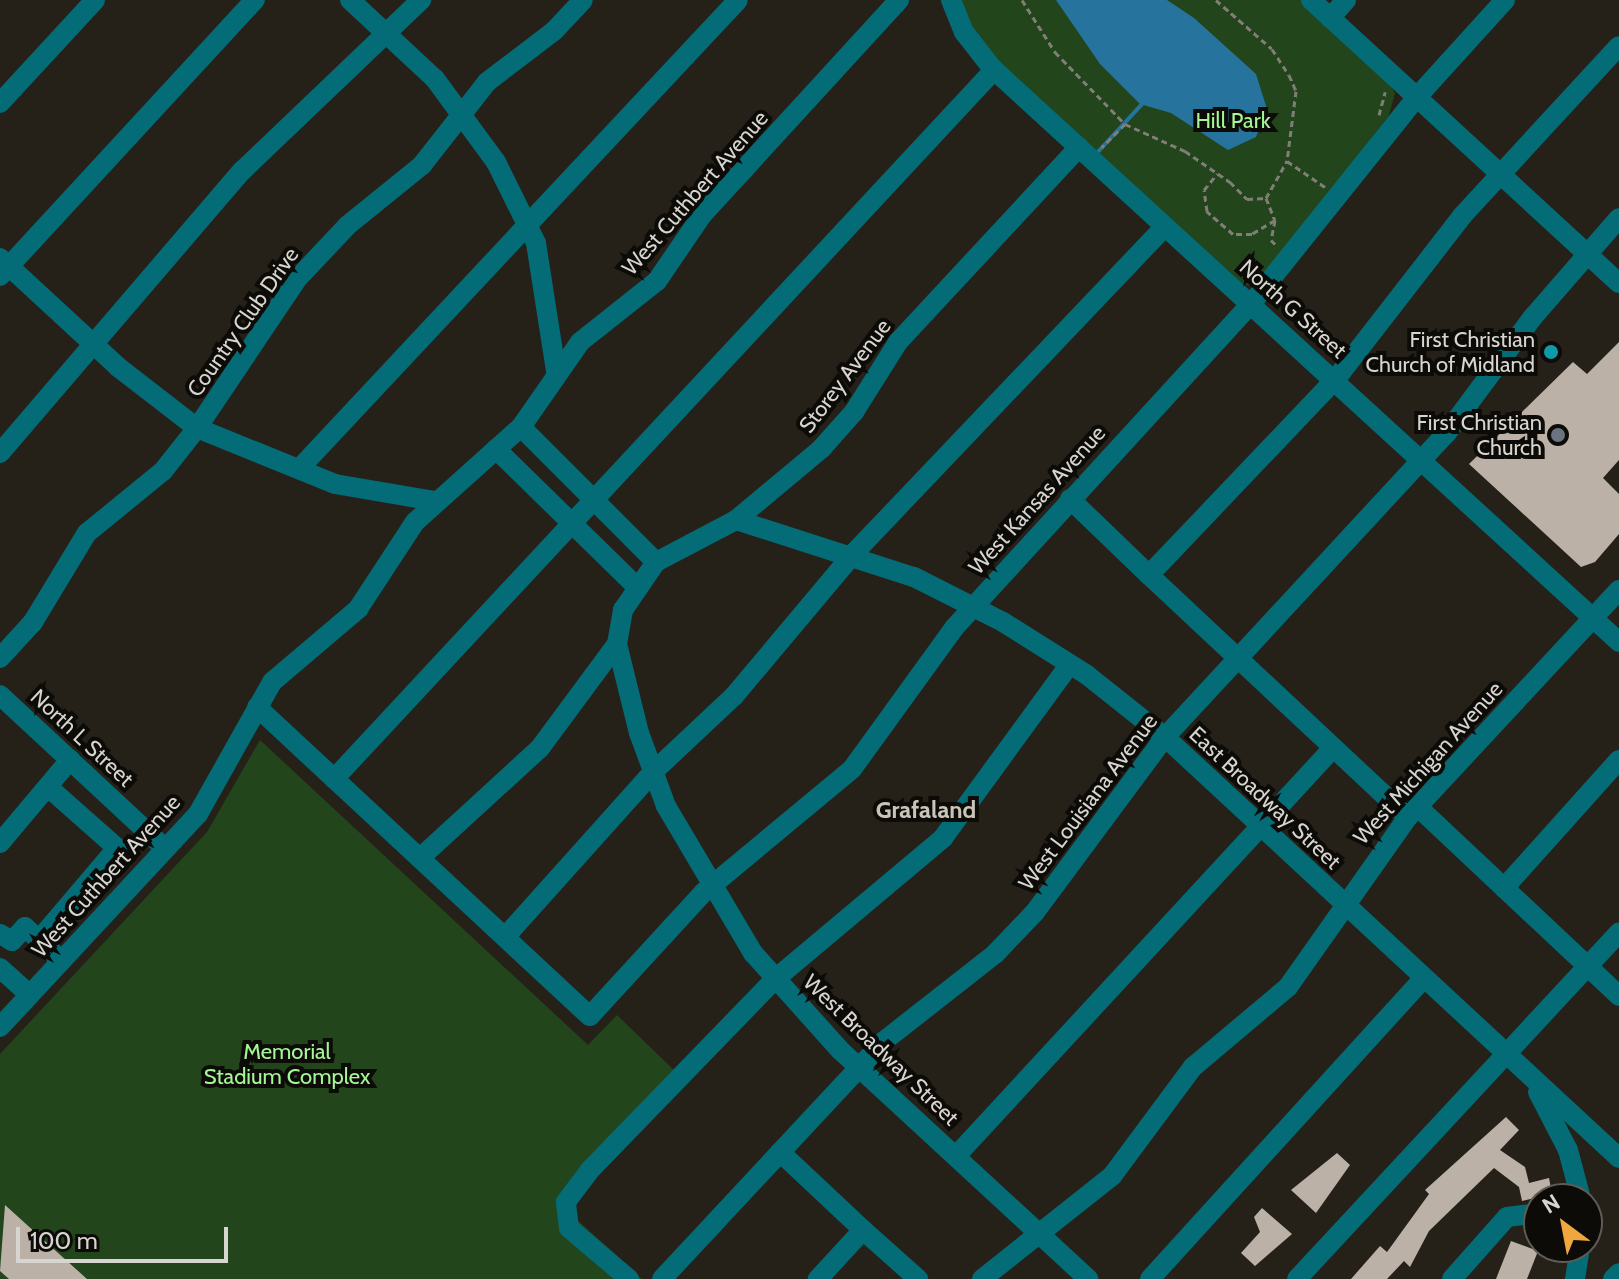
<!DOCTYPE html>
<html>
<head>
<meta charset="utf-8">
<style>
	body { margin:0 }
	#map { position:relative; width:1619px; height:1279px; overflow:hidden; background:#252118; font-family:Cabin,sans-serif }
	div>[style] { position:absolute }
	.green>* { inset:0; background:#22451c }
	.water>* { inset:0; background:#26749e }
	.stream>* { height:4px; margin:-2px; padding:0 2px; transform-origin:2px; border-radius:2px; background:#26749e }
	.building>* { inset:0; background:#bcb1a7 }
	.path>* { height:3px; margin-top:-1.5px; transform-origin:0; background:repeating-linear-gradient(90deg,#817e77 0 6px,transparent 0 10px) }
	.minor>* { height:20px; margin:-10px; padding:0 10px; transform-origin:10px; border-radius:10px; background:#036c77 }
	.dots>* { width:22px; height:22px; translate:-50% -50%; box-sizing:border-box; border:4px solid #0d0b07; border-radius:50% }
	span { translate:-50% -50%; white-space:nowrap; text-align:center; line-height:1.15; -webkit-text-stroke:8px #0d0b07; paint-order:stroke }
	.park-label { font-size:22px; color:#a3f895 }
	.street-label { font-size:22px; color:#d7d5cf }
	.poi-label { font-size:22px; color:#d7d5cf }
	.right { translate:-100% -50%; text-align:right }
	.neighbourhood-label { font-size:24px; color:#c9c4b7; font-weight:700 }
	.north { position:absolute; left:1523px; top:1183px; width:80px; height:80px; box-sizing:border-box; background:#0d0b07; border:2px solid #5e5c57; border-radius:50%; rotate:328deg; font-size:22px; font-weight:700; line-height:32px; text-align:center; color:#d7d5cf }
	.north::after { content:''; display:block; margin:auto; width:28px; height:36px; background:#efa73e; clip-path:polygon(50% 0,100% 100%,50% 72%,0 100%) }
	.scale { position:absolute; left:16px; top:1227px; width:212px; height:36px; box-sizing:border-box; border:4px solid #d7d5cf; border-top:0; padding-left:10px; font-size:24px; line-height:28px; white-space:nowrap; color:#d7d5cf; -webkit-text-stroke:6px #0d0b07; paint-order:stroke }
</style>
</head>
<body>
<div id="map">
	<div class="green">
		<div style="clip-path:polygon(957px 0,1304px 0,1383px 72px,1395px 93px,1389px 115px,1272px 268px,1250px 286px,1223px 279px,977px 45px)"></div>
		<div style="clip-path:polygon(260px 740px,588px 1045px,617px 1015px,677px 1073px,560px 1204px,642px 1279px,0 1279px,0 1054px,207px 832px)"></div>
	</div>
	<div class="water">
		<div style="clip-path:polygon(1056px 0,1167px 0,1194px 18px,1256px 74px,1267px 109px,1256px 137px,1228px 150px,1171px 113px,1140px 104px,1100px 64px)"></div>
	</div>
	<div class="stream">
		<div style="left:1095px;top:155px;width:71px;rotate:-47.3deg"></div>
	</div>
	<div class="building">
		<div style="clip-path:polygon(1619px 342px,1619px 460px,1603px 478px,1619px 494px,1619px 534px,1595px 562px,1581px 567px,1469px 464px,1573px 362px,1587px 374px)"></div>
		<div style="clip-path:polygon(1506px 1117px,1519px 1130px,1500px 1150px,1525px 1167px,1529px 1183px,1549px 1178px,1552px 1194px,1522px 1201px,1519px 1187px,1494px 1168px,1429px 1231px,1410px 1267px,1404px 1261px,1387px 1279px,1351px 1279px,1380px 1246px,1387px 1252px,1429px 1194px,1425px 1190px)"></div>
		<div style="clip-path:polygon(1337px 1153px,1350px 1165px,1316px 1213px,1291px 1190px)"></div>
		<div style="clip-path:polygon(5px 1205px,57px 1252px,87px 1279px,9px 1279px,0 1271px)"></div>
		<div style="clip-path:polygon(1262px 1208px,1292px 1234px,1255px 1266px,1241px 1253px,1260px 1232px,1254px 1217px)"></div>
		<div style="clip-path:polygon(1511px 1241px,1538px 1251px,1527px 1279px,1496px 1279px)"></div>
	</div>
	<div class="path">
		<div style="left:1022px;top:0;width:62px;rotate:57.6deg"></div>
		<div style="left:1055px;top:52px;width:100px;rotate:45.8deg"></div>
		<div style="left:1125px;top:124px;width:33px;rotate:135deg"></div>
		<div style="left:1216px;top:0;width:74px;rotate:41.2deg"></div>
		<div style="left:1272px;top:49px;width:31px;rotate:57deg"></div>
		<div style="left:1289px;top:75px;width:17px;rotate:66deg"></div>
		<div style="left:1296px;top:91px;width:71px;rotate:97.3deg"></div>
		<div style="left:1379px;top:115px;width:24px;rotate:-75deg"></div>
		<div style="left:1125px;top:124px;width:66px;rotate:24.2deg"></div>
		<div style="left:1185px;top:151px;width:55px;rotate:34.6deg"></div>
		<div style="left:1230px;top:182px;width:24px;rotate:45deg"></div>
		<div style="left:1247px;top:199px;width:19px;rotate:-3deg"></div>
		<div style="left:1266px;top:198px;width:24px;rotate:68deg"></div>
		<div style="left:1275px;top:220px;width:27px;rotate:149deg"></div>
		<div style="left:1252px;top:234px;width:19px;rotate:180deg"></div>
		<div style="left:1233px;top:234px;width:35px;rotate:-139deg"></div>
		<div style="left:1207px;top:211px;width:21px;rotate:-98deg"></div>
		<div style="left:1204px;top:190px;width:21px;rotate:-51deg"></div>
		<div style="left:1266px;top:198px;width:43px;rotate:-60.4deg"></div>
		<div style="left:1287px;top:161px;width:46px;rotate:34.4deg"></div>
		<div style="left:1275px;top:220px;width:20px;rotate:101deg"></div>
		<div style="left:1271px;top:240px;width:7px;rotate:45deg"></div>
	</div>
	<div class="minor">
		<div style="left:350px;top:0;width:116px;rotate:42.9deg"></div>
		<div style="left:435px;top:79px;width:103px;rotate:53.7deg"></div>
		<div style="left:496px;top:162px;width:90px;rotate:63.7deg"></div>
		<div style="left:536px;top:243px;width:130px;rotate:81.1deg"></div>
		<div style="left:951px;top:0;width:35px;rotate:68deg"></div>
		<div style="left:964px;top:32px;width:46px;rotate:52.1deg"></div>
		<div style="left:992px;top:68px;width:850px;rotate:42.47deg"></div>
		<div style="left:1311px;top:0;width:418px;rotate:42.6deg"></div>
		<div style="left:1330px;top:18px;width:24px;rotate:-48deg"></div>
		<div style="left:0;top:103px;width:140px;rotate:-47.3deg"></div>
		<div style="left:0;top:258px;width:161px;rotate:42.7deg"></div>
		<div style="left:118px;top:367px;width:100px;rotate:37.7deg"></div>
		<div style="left:197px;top:428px;width:149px;rotate:22.1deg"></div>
		<div style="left:335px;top:484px;width:100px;rotate:9.7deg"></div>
		<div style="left:0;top:276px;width:376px;rotate:-47.3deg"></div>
		<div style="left:521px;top:427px;width:191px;rotate:45deg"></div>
		<div style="left:496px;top:449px;width:196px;rotate:44.4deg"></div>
		<div style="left:0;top:453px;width:372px;rotate:-49.4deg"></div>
		<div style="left:242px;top:171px;width:248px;rotate:-43.7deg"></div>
		<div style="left:299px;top:469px;width:642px;rotate:-46.89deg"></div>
		<div style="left:1070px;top:499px;width:110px;rotate:43.9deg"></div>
		<div style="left:1149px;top:575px;width:269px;rotate:-46.4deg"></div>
		<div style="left:1335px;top:380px;width:207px;rotate:-52.2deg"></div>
		<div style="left:1462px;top:216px;width:231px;rotate:-47.3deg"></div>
		<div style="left:736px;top:520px;width:187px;rotate:17.8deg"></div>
		<div style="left:914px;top:577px;width:100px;rotate:26.8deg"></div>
		<div style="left:1003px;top:622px;width:99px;rotate:32.2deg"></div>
		<div style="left:1087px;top:675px;width:100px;rotate:38.5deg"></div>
		<div style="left:1165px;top:737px;width:619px;rotate:42.84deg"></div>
		<div style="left:1149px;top:575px;width:354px;rotate:43.1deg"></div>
		<div style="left:617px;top:644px;width:92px;rotate:76.1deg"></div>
		<div style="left:639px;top:733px;width:78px;rotate:69.7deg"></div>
		<div style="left:666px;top:806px;width:171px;rotate:59.4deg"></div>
		<div style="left:753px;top:953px;width:130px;rotate:48.1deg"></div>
		<div style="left:840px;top:1050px;width:338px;rotate:42.7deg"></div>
		<div style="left:0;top:658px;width:49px;rotate:-47.5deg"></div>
		<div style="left:33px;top:622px;width:104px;rotate:-58.8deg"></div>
		<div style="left:87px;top:533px;width:98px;rotate:-39.2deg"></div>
		<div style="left:163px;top:471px;width:55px;rotate:-51.7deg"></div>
		<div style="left:197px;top:428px;width:179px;rotate:-56.1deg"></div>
		<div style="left:297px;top:279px;width:74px;rotate:-46.6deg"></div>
		<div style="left:348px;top:225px;width:95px;rotate:-39deg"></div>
		<div style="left:422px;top:165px;width:105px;rotate:-51.9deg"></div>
		<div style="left:487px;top:82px;width:84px;rotate:-37.3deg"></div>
		<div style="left:554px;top:31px;width:42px;rotate:-46.9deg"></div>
		<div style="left:0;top:695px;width:226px;rotate:42.9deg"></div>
		<div style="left:257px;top:707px;width:454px;rotate:42.9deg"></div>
		<div style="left:590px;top:1016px;width:168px;rotate:-47.4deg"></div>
		<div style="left:704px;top:892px;width:192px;rotate:-39.7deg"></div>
		<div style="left:852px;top:769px;width:174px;rotate:-54.1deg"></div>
		<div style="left:954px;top:628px;width:440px;rotate:-47.5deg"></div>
		<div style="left:1251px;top:304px;width:265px;rotate:-51.3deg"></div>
		<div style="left:1417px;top:97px;width:131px;rotate:-47.8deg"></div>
		<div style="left:334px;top:779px;width:969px;rotate:-47.05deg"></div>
		<div style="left:1418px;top:807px;width:276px;rotate:43.2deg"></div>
		<div style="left:0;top:843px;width:109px;rotate:-49.9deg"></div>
		<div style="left:420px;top:858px;width:163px;rotate:-42.5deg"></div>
		<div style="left:540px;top:748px;width:129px;rotate:-53.5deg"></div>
		<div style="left:617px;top:644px;width:35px;rotate:-80deg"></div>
		<div style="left:623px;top:610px;width:58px;rotate:-55.5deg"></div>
		<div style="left:656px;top:562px;width:90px;rotate:-27.7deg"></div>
		<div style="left:736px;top:520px;width:111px;rotate:-39.9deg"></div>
		<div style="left:821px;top:449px;width:50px;rotate:-48.3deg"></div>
		<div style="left:854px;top:412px;width:83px;rotate:-57.8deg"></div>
		<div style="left:898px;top:342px;width:266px;rotate:-47.1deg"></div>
		<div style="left:1504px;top:888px;width:172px;rotate:-48.1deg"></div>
		<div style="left:0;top:934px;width:14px;rotate:30deg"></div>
		<div style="left:12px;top:941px;width:19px;rotate:-47deg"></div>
		<div style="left:25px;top:927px;width:50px;rotate:42.6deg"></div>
		<div style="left:505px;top:937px;width:222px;rotate:-48.1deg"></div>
		<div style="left:653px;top:772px;width:111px;rotate:-43.2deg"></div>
		<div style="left:734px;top:696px;width:187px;rotate:-50deg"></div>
		<div style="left:854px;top:553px;width:451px;rotate:-46.4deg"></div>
		<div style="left:39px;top:940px;width:121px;rotate:-49.7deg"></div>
		<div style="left:117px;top:848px;width:92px;rotate:-138.5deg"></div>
		<div style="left:0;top:968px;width:40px;rotate:42deg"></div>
		<div style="left:0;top:1027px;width:291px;rotate:-47.1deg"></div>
		<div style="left:198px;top:814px;width:151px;rotate:-60.7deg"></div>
		<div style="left:272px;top:682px;width:113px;rotate:-40.3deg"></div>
		<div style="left:358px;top:609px;width:104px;rotate:-56.8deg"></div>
		<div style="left:415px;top:522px;width:142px;rotate:-41.9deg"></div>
		<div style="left:521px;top:427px;width:103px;rotate:-55.2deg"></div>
		<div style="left:580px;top:342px;width:98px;rotate:-38.4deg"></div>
		<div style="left:657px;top:281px;width:80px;rotate:-55.7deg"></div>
		<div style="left:702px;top:215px;width:292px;rotate:-47.5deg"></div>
		<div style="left:1538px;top:1092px;width:65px;rotate:62.7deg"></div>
		<div style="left:1568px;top:1150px;width:51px;rotate:75.1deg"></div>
		<div style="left:780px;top:1152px;width:114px;rotate:43.2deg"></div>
		<div style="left:863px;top:1230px;width:67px;rotate:132.6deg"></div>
		<div style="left:956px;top:1156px;width:556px;rotate:-47.26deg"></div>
		<div style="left:863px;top:1230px;width:74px;rotate:41.7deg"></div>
		<div style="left:629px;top:1279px;width:79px;rotate:-139.6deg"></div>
		<div style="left:569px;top:1228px;width:26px;rotate:-97deg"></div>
		<div style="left:566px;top:1202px;width:39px;rotate:-53deg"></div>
		<div style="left:589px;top:1171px;width:266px;rotate:-45.9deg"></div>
		<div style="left:774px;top:980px;width:221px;rotate:-40deg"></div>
		<div style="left:943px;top:838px;width:215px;rotate:-53.9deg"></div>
		<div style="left:662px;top:1279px;width:325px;rotate:-47deg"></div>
		<div style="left:884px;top:1041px;width:141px;rotate:-38.1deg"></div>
		<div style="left:995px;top:954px;width:58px;rotate:-46.4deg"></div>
		<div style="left:1035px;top:912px;width:218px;rotate:-53.4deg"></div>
		<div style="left:1165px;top:737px;width:413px;rotate:-47.2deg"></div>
		<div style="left:1446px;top:434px;width:146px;rotate:-53.4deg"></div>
		<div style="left:1533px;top:317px;width:131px;rotate:-49deg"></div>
		<div style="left:982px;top:1279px;width:166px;rotate:-38.4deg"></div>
		<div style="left:1112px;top:1176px;width:136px;rotate:-53.4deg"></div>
		<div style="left:1193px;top:1067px;width:124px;rotate:-40.1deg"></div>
		<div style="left:1288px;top:987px;width:208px;rotate:-54.8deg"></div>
		<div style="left:1408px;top:817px;width:310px;rotate:-47.1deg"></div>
		<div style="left:1150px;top:1279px;width:407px;rotate:-47.7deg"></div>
		<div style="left:1297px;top:1279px;width:473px;rotate:-47.1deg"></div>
		<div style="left:1452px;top:1279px;width:83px;rotate:-48.4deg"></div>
		<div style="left:1507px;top:1217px;width:32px;rotate:-7deg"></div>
		<div style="left:1575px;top:1279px;width:32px;rotate:-81deg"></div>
		<div style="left:1613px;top:1279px;width:8px;rotate:-45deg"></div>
	</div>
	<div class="dots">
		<div style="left:1551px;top:352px;background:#0f9aa8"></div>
		<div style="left:1558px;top:435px;background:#6b7280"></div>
	</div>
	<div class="park-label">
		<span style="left:1233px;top:121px">Hill Park</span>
		<span style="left:287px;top:1064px">Memorial<br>Stadium Complex</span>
	</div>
	<div class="street-label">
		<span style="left:695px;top:193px;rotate:-49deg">West Cuthbert Avenue</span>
		<span style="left:1293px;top:309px;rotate:42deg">North G Street</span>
		<span style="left:243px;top:322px;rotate:-55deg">Country Club Drive</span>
		<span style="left:845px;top:376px;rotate:-53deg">Storey Avenue</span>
		<span style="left:1037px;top:500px;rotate:-48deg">West Kansas Avenue</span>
		<span style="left:82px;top:738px;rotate:43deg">North L Street</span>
		<span style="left:1428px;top:763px;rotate:-48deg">West Michigan Avenue</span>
		<span style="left:1265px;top:798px;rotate:43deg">East Broadway Street</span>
		<span style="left:1088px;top:802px;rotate:-53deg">West Louisiana Avenue</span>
		<span style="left:106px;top:876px;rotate:-48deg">West Cuthbert Avenue</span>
		<span style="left:881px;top:1050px;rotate:44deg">West Broadway Street</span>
	</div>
	<div class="poi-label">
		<span class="right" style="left:1535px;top:352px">First Christian<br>Church of Midland</span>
		<span class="right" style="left:1542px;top:435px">First Christian<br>Church</span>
	</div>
	<div class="neighbourhood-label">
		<span style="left:926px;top:810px">Grafaland</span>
	</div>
	<div class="north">N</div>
	<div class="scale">100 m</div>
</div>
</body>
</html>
